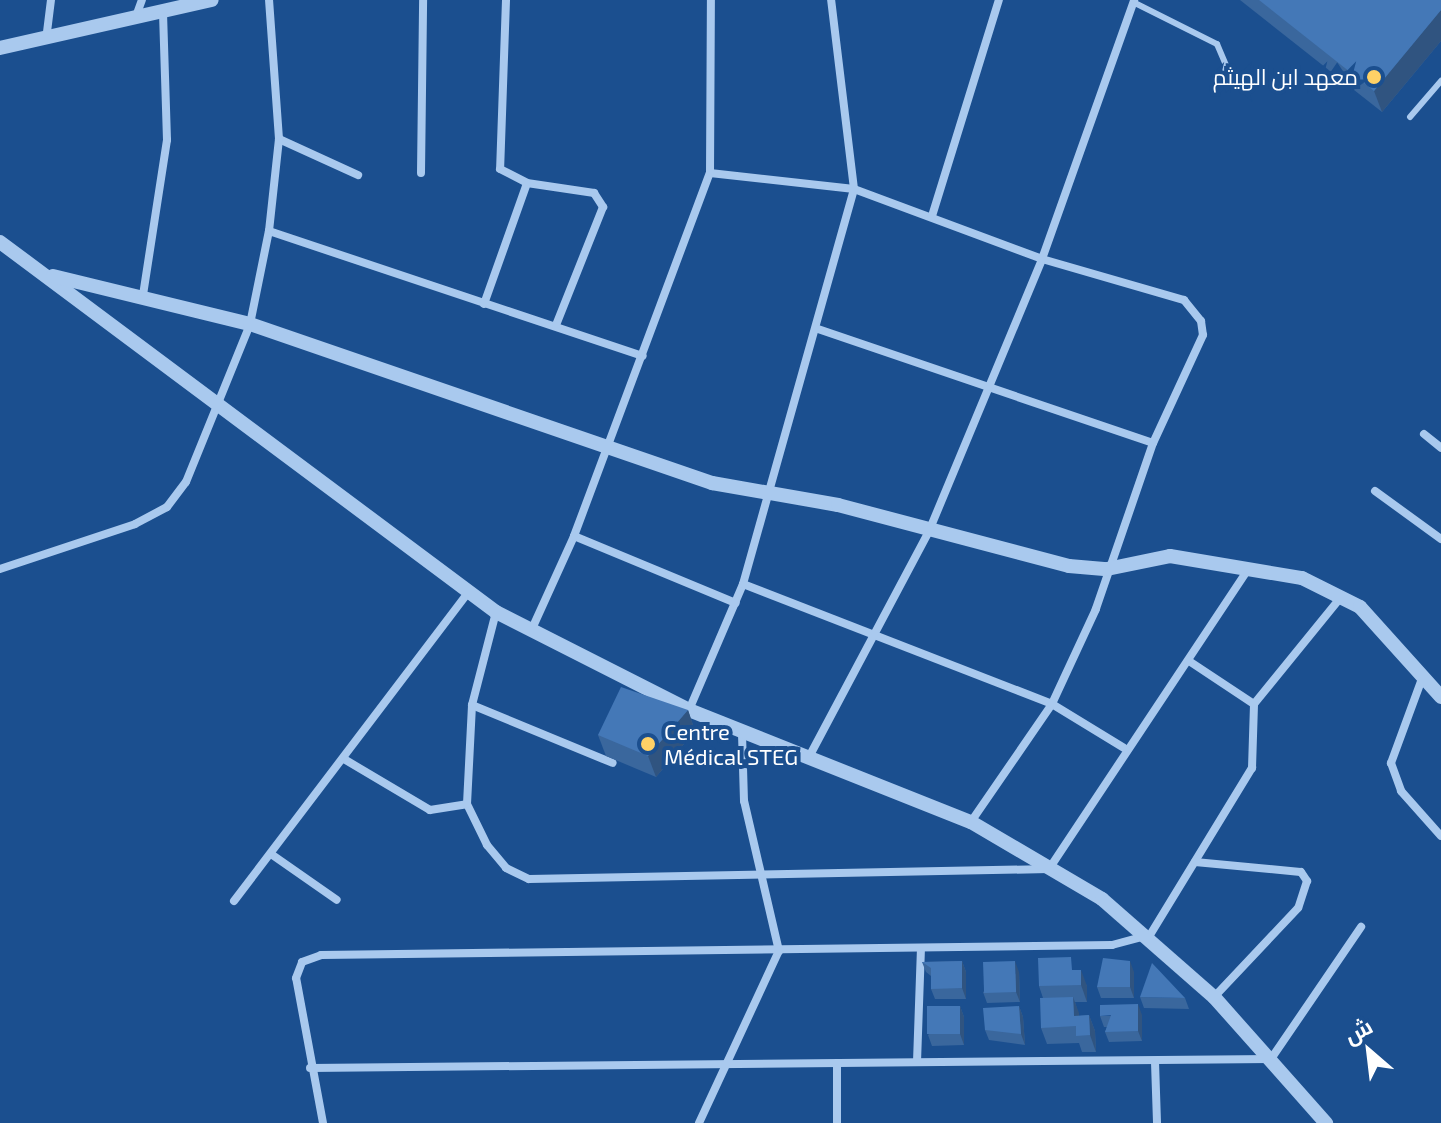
<!DOCTYPE html>
<html>
<head>
<meta charset="utf-8">
<style>
	body { margin:0 }
	#map { position:relative; width:1441px; height:1123px; overflow:hidden; background:#1b4f8f; font-family:"Exo 2",Cairo,sans-serif }
	div>[style] { position:absolute }
	.service>* { height:6px; margin:-3px; padding:0 3px; transform-origin:3px; border-radius:3px; background:#a9c9ee }
	.minor>* { height:8px; margin:-4px; padding:0 4px; transform-origin:4px; border-radius:4px; background:#a9c9ee }
	.tertiary>* { height:14px; margin:-7px; padding:0 7px; transform-origin:7px; border-radius:7px; background:#a9c9ee }
	.wall>* { inset:0; background:#3a679d }
	.shaded-wall>* { inset:0; background:#305480 }
	.building>* { inset:0; background:#4478b7; transform-origin:0 0 }
	.dots>* { width:22px; height:22px; translate:-50% -50%; box-sizing:border-box; border:4px solid #1b4f8f; border-radius:50% }
	span { translate:-50% -50%; white-space:nowrap; text-align:center; line-height:1.15; -webkit-text-stroke:8px #1b4f8f; paint-order:stroke }
	.poi-label { font-size:22px; color:#fff }
	.right { translate:-100% -50%; text-align:right }
	.left { translate:0 -50%; text-align:left }
	.north { position:absolute; left:1329px; top:1011px; width:80px; height:80px; -webkit-text-stroke:6px #1b4f8f; paint-order:stroke; rotate:332deg; font-size:22px; font-weight:700; line-height:32px; text-align:center; color:#fff }
	.north::after { content:''; display:block; margin:auto; width:28px; height:36px; background:#fff; clip-path:polygon(50% 0,100% 100%,50% 72%,0 100%) }
</style>
</head>
<body>
<div id="map">
	<div class="service">
		<div style="left:1133px;top:2px;width:94px;rotate:26.6deg"></div>
		<div style="left:1217px;top:44px;width:23px;rotate:67deg"></div>
		<div style="left:1226px;top:65px;width:25px;rotate:117deg"></div>
		<div style="left:1410px;top:117px;width:48px;rotate:-49.3deg"></div>
	</div>
	<div class="minor">
		<div style="left:506px;top:0;width:169px;rotate:92deg"></div>
		<div style="left:500px;top:169px;width:30px;rotate:27deg"></div>
		<div style="left:527px;top:183px;width:68px;rotate:8.5deg"></div>
		<div style="left:594px;top:193px;width:17px;rotate:57deg"></div>
		<div style="left:603px;top:207px;width:127px;rotate:111.7deg"></div>
		<div style="left:135px;top:19px;width:20px;rotate:-70deg"></div>
		<div style="left:46px;top:40px;width:40px;rotate:-82.9deg"></div>
		<div style="left:279px;top:139px;width:87px;rotate:24.5deg"></div>
		<div style="left:421px;top:173px;width:173px;rotate:-89.3deg"></div>
		<div style="left:710px;top:173px;width:145px;rotate:6.3deg"></div>
		<div style="left:854px;top:189px;width:201px;rotate:20.4deg"></div>
		<div style="left:1042px;top:259px;width:148px;rotate:16.1deg"></div>
		<div style="left:1184px;top:300px;width:27px;rotate:51deg"></div>
		<div style="left:1201px;top:321px;width:14px;rotate:82deg"></div>
		<div style="left:1203px;top:335px;width:119px;rotate:114.8deg"></div>
		<div style="left:1153px;top:443px;width:176px;rotate:109deg"></div>
		<div style="left:1096px;top:609px;width:105px;rotate:114.9deg"></div>
		<div style="left:1052px;top:704px;width:143px;rotate:124.5deg"></div>
		<div style="left:932px;top:216px;width:226px;rotate:-72.8deg"></div>
		<div style="left:269px;top:231px;width:394px;rotate:18.5deg"></div>
		<div style="left:143px;top:295px;width:157px;rotate:-81.2deg"></div>
		<div style="left:167px;top:140px;width:127px;rotate:-91.8deg"></div>
		<div style="left:484px;top:304px;width:128px;rotate:-70.4deg"></div>
		<div style="left:818px;top:329px;width:354px;rotate:18.8deg"></div>
		<div style="left:1424px;top:434px;width:22px;rotate:39deg"></div>
		<div style="left:1375px;top:491px;width:82px;rotate:36deg"></div>
		<div style="left:574px;top:536px;width:175px;rotate:22.5deg"></div>
		<div style="left:0;top:569px;width:142px;rotate:-18.4deg"></div>
		<div style="left:135px;top:524px;width:36px;rotate:-28deg"></div>
		<div style="left:167px;top:507px;width:31px;rotate:-53deg"></div>
		<div style="left:186px;top:482px;width:170px;rotate:-67.9deg"></div>
		<div style="left:250px;top:324px;width:95px;rotate:-78.5deg"></div>
		<div style="left:269px;top:231px;width:93px;rotate:-83.8deg"></div>
		<div style="left:279px;top:139px;width:139px;rotate:-94.1deg"></div>
		<div style="left:743px;top:584px;width:331px;rotate:21.2deg"></div>
		<div style="left:1052px;top:704px;width:84px;rotate:31.4deg"></div>
		<div style="left:531px;top:631px;width:104px;rotate:-65.6deg"></div>
		<div style="left:574px;top:536px;width:388px;rotate:-69.5deg"></div>
		<div style="left:710px;top:173px;width:173px;rotate:-89.7deg"></div>
		<div style="left:1189px;top:661px;width:78px;rotate:33.5deg"></div>
		<div style="left:1423px;top:676px;width:93px;rotate:110.2deg"></div>
		<div style="left:1391px;top:763px;width:30px;rotate:70deg"></div>
		<div style="left:1401px;top:791px;width:60px;rotate:48.4deg"></div>
		<div style="left:472px;top:705px;width:152px;rotate:22.4deg"></div>
		<div style="left:689px;top:710px;width:137px;rotate:-66.8deg"></div>
		<div style="left:743px;top:584px;width:410px;rotate:-74.3deg"></div>
		<div style="left:854px;top:189px;width:190px;rotate:-96.9deg"></div>
		<div style="left:809px;top:757px;width:256px;rotate:-62deg"></div>
		<div style="left:929px;top:531px;width:295px;rotate:-67.4deg"></div>
		<div style="left:1042px;top:259px;width:275px;rotate:-70.4deg"></div>
		<div style="left:344px;top:759px;width:100px;rotate:30.7deg"></div>
		<div style="left:430px;top:810px;width:37px;rotate:-9deg"></div>
		<div style="left:467px;top:804px;width:46px;rotate:64deg"></div>
		<div style="left:487px;top:845px;width:30px;rotate:50deg"></div>
		<div style="left:506px;top:868px;width:25px;rotate:26deg"></div>
		<div style="left:529px;top:879px;width:520px;rotate:-1.1deg"></div>
		<div style="left:1049px;top:869px;width:360px;rotate:-56.4deg"></div>
		<div style="left:467px;top:804px;width:99px;rotate:-87.1deg"></div>
		<div style="left:472px;top:705px;width:96px;rotate:-75.5deg"></div>
		<div style="left:271px;top:854px;width:80px;rotate:34.9deg"></div>
		<div style="left:1195px;top:862px;width:106px;rotate:5.4deg"></div>
		<div style="left:1301px;top:872px;width:11px;rotate:56deg"></div>
		<div style="left:1307px;top:881px;width:28px;rotate:108deg"></div>
		<div style="left:1298px;top:908px;width:122px;rotate:133.3deg"></div>
		<div style="left:234px;top:901px;width:389px;rotate:-52.8deg"></div>
		<div style="left:917px;top:1062px;width:113px;rotate:-88deg"></div>
		<div style="left:1155px;top:1062px;width:61px;rotate:88.1deg"></div>
		<div style="left:837px;top:1063px;width:60px;rotate:90deg"></div>
		<div style="left:310px;top:1068px;width:961px;rotate:-0.54deg"></div>
		<div style="left:1271px;top:1059px;width:160px;rotate:-55.7deg"></div>
		<div style="left:323px;top:1123px;width:147px;rotate:-100.5deg"></div>
		<div style="left:296px;top:978px;width:17px;rotate:-69deg"></div>
		<div style="left:302px;top:962px;width:20px;rotate:-20deg"></div>
		<div style="left:321px;top:955px;width:791px;rotate:-0.72deg"></div>
		<div style="left:1112px;top:945px;width:39px;rotate:-15deg"></div>
		<div style="left:1150px;top:935px;width:196px;rotate:-58.6deg"></div>
		<div style="left:1252px;top:768px;width:64px;rotate:-88.2deg"></div>
		<div style="left:1254px;top:704px;width:138px;rotate:-50.9deg"></div>
		<div style="left:699px;top:1123px;width:190px;rotate:-65.1deg"></div>
		<div style="left:779px;top:951px;width:154px;rotate:-103.1deg"></div>
		<div style="left:744px;top:801px;width:68px;rotate:-91.7deg"></div>
	</div>
	<div class="tertiary">
		<div style="left:0;top:48px;width:217px;rotate:-12.8deg"></div>
		<div style="left:0;top:242px;width:619px;rotate:36.72deg"></div>
		<div style="left:496px;top:612px;width:216px;rotate:26.9deg"></div>
		<div style="left:689px;top:710px;width:303px;rotate:21.7deg"></div>
		<div style="left:971px;top:822px;width:152px;rotate:30.4deg"></div>
		<div style="left:1102px;top:899px;width:149px;rotate:41.2deg"></div>
		<div style="left:1214px;top:997px;width:169px;rotate:48.4deg"></div>
		<div style="left:53px;top:276px;width:203px;rotate:13.7deg"></div>
		<div style="left:250px;top:324px;width:489px;rotate:19deg"></div>
		<div style="left:712px;top:483px;width:128px;rotate:9.9deg"></div>
		<div style="left:838px;top:505px;width:239px;rotate:14.8deg"></div>
		<div style="left:1069px;top:566px;width:38px;rotate:5deg"></div>
		<div style="left:1107px;top:569px;width:64px;rotate:-11.7deg"></div>
		<div style="left:1170px;top:556px;width:134px;rotate:9.5deg"></div>
		<div style="left:1302px;top:578px;width:65px;rotate:26.6deg"></div>
		<div style="left:1360px;top:607px;width:121px;rotate:48deg"></div>
	</div>
	<div class="wall">
		<div style="clip-path:polygon(1240px 0,1441px 0,1441px 41px,1382px 112px)"></div>
		<div style="clip-path:polygon(688px 710px,695px 731px,656px 777px,606px 756px,598px 735px)"></div>
		<div style="clip-path:polygon(962px 961px,966px 972px,966px 999px,935px 999px,931px 989px,931px 976px,926px 972px,922px 962px)"></div>
		<div style="clip-path:polygon(1076px 970px,1087px 986px,1087px 1002px,1075px 1002px,1079px 1016px,1089px 1015px,1095px 1031px,1096px 1052px,1082px 1052px,1079px 1043px,1047px 1044px,1041px 1028px,1043px 998px,1039px 986px)"></div>
		<div style="clip-path:polygon(1019px 972px,1020px 1002px,987px 1003px,983px 992px)"></div>
		<div style="clip-path:polygon(1134px 972px,1134px 998px,1101px 998px,1097px 987px)"></div>
		<div style="clip-path:polygon(1140px 997px,1185px 998px,1189px 1009px,1144px 1008px)"></div>
		<div style="clip-path:polygon(960px 1006px,964px 1017px,964px 1045px,932px 1046px,928px 1035px)"></div>
		<div style="clip-path:polygon(1019px 1006px,1023px 1017px,1025px 1045px,989px 1040px,985px 1030px)"></div>
		<div style="clip-path:polygon(1142px 1015px,1142px 1041px,1109px 1042px,1105px 1032px,1107px 1027px,1104px 1027px,1100px 1016px)"></div>
	</div>
	<div class="shaded-wall">
		<div style="clip-path:polygon(1441px 10px,1441px 41px,1382px 112px,1374px 91px)"></div>
		<div style="clip-path:polygon(688px 710px,695px 731px,656px 777px,648px 756px)"></div>
		<div style="clip-path:polygon(962px 961px,966px 972px,966px 999px,962px 988px)"></div>
		<div style="clip-path:polygon(1015px 961px,1019px 972px,1020px 1002px,1016px 992px)"></div>
		<div style="clip-path:polygon(1130px 961px,1134px 972px,1134px 998px,1130px 987px)"></div>
		<div style="clip-path:polygon(1081px 970px,1087px 986px,1087px 1002px,1081px 985px)"></div>
		<div style="clip-path:polygon(1073px 997px,1079px 1013px,1080px 1032px,1074px 1016px)"></div>
		<div style="clip-path:polygon(1138px 1004px,1142px 1015px,1142px 1041px,1138px 1031px)"></div>
		<div style="clip-path:polygon(960px 1006px,964px 1017px,964px 1045px,960px 1034px)"></div>
		<div style="clip-path:polygon(1019px 1006px,1023px 1017px,1025px 1045px,1021px 1034px)"></div>
		<div style="clip-path:polygon(1089px 1015px,1095px 1031px,1096px 1052px,1090px 1035px)"></div>
	</div>
	<div class="building">
		<div style="clip-path:polygon(1259px 0,1441px 0,1441px 10px,1374px 91px)"></div>
		<div style="clip-path:polygon(621px 687px,688px 710px,648px 756px,598px 735px)"></div>
		<div style="clip-path:polygon(1071px 957px,1072px 970px,1081px 970px,1081px 985px,1039px 986px,1038px 958px)"></div>
		<div style="clip-path:polygon(1103px 958px,1130px 961px,1130px 987px,1097px 987px)"></div>
		<div style="clip-path:polygon(962px 961px,962px 988px,931px 989px,931px 968px,922px 962px)"></div>
		<div style="left:1015px;top:961px;width:31px;height:32px;rotate:88deg"></div>
		<div style="clip-path:polygon(1152px 963px,1185px 998px,1140px 997px)"></div>
		<div style="clip-path:polygon(1073px 997px,1074px 1016px,1089px 1015px,1090px 1035px,1076px 1036px,1076px 1026px,1041px 1028px,1040px 998px)"></div>
		<div style="clip-path:polygon(1138px 1004px,1138px 1031px,1105px 1032px,1111px 1015px,1100px 1016px,1100px 1005px)"></div>
		<div style="left:960px;top:1006px;width:28px;height:33px;rotate:90deg"></div>
		<div style="clip-path:polygon(1019px 1006px,1021px 1034px,985px 1030px,983px 1008px)"></div>
	</div>
	<div class="dots">
		<div style="left:1374px;top:77px;background:#ffd166"></div>
		<div style="left:648px;top:744px;background:#ffd166"></div>
	</div>
	<div class="poi-label">
		<span class="right" style="left:1358px;top:77px">معهد ابن الهيثم</span>
		<span class="left" style="left:664px;top:744px">Centre<br>Médical STEG</span>
	</div>
	<div class="north">ش</div>
</div>
</body>
</html>
